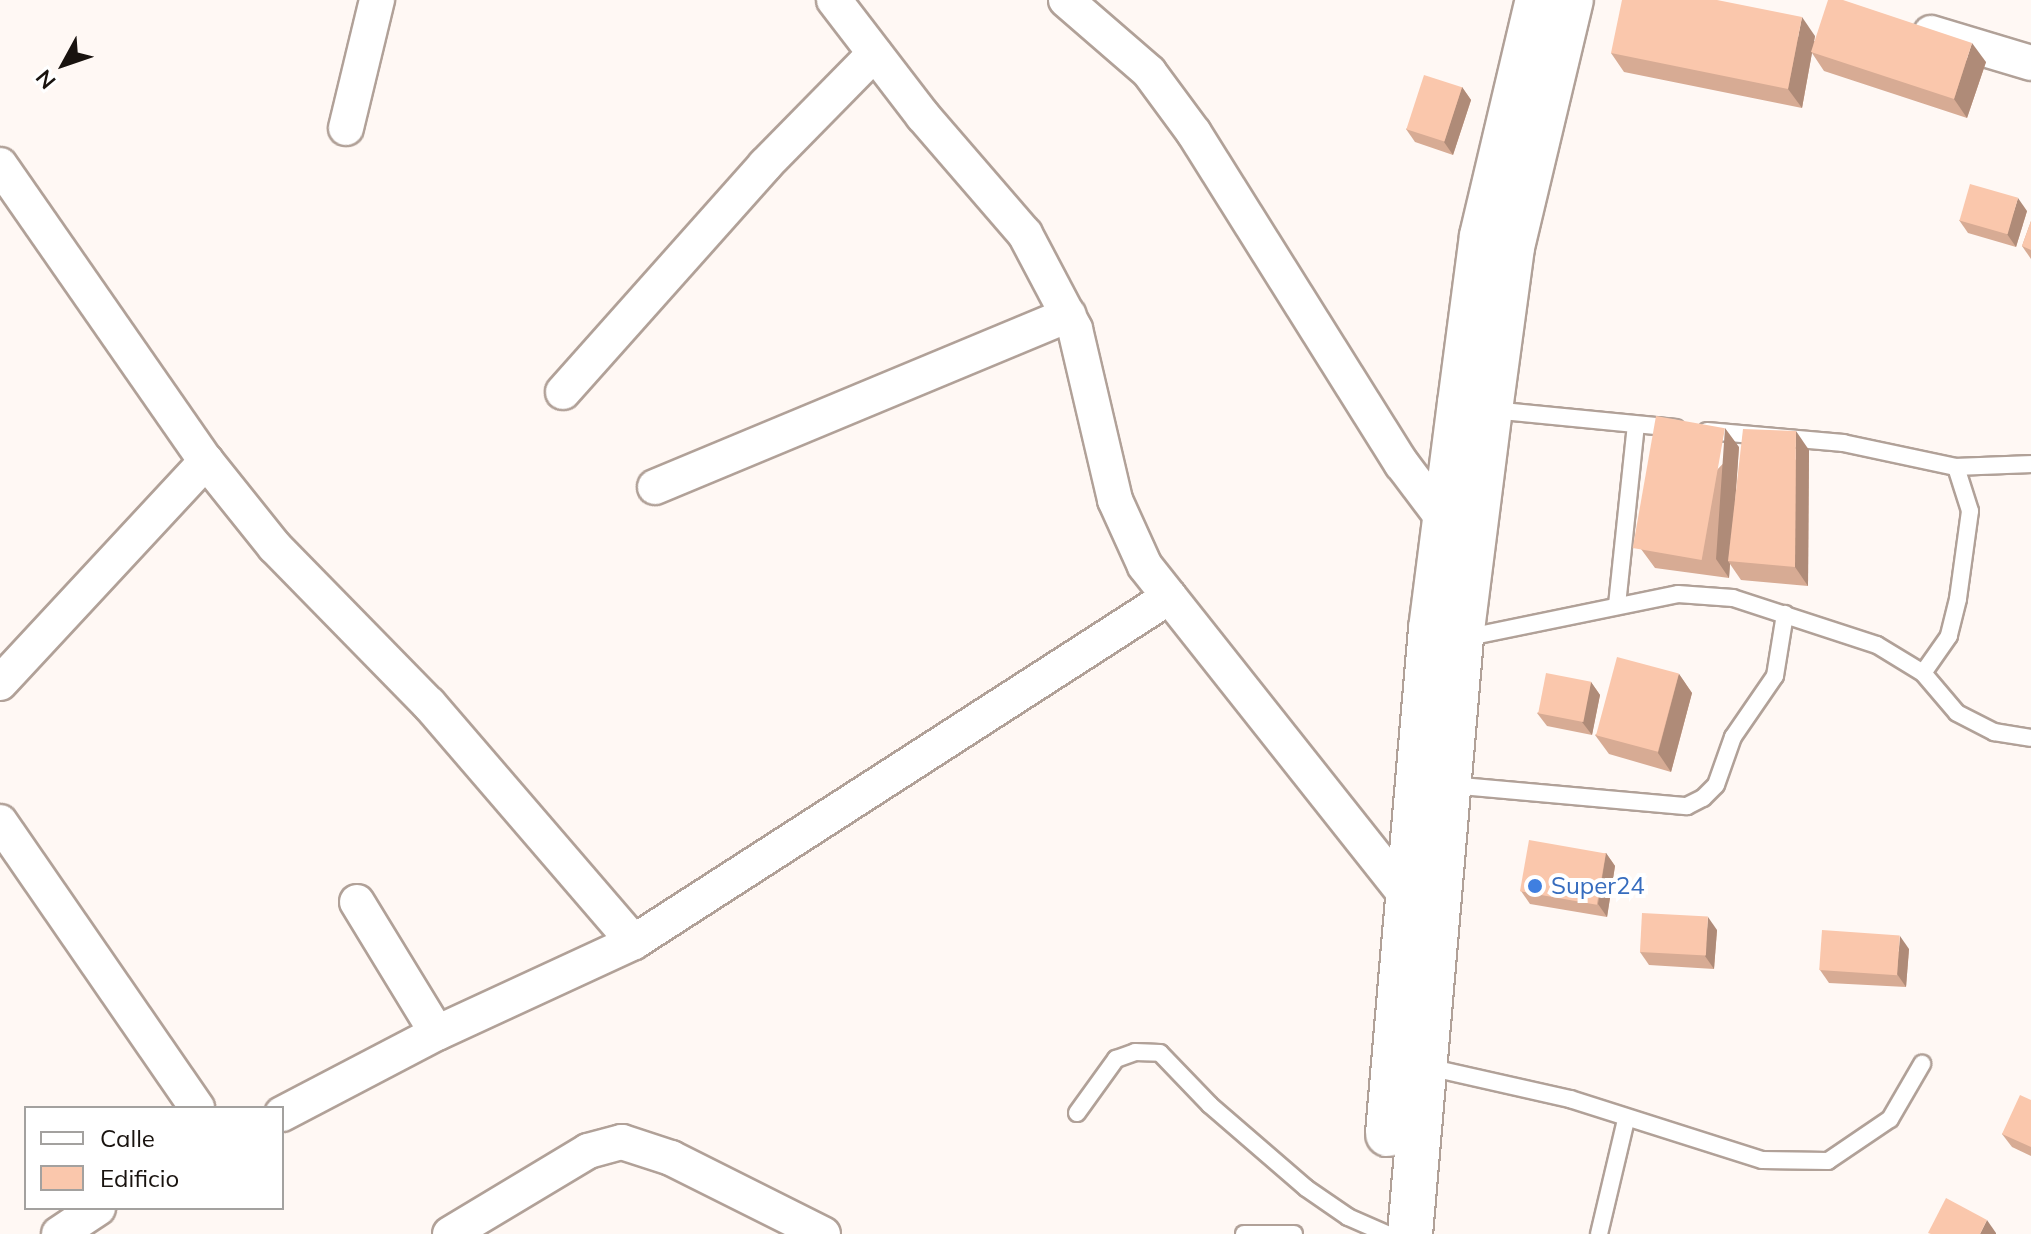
<!DOCTYPE html>
<html>
<head>
<meta charset="utf-8">
<style>
	body { margin:0 }
	#map { position:relative; width:2031px; height:1234px; overflow:hidden; background:#fff8f4; font-family:Mulish,sans-serif }
	div>[style] { position:absolute }
	.roads { filter:drop-shadow(2px 0 #b1a198) drop-shadow(-2px 0 #b1a198) drop-shadow(0 2px #b1a198) drop-shadow(0 -2px #b1a198) }
	.service>* { height:16px; margin:-8px; padding:0 8px; transform-origin:8px; border-radius:8px; background:#fff }
	.minor>* { height:34px; margin:-17px; padding:0 17px; transform-origin:17px; border-radius:17px; background:#fff }
	.primary>* { height:44px; margin:-22px; padding:0 22px; transform-origin:22px; border-radius:22px; background:#fff }
	.wall>* { inset:0; background:#d7ab94 }
	.shaded-wall>* { inset:0; background:#af8b78 }
	.building>* { inset:0; background:#fac7ac; transform-origin:0 0 }
	.dots>* { width:22px; height:22px; translate:-50% -50%; box-sizing:border-box; border:4px solid #fff; border-radius:50% }
	span { translate:-50% -50%; white-space:nowrap; text-align:center; line-height:1.15; -webkit-text-stroke:8px #fff; paint-order:stroke }
	.shop-label { font-size:24px; color:#366cbe }
	.left { translate:0 -50%; text-align:left }
	.legend { position:absolute; left:24px; top:1106px; width:260px; height:104px; box-sizing:border-box; background:#fff; border:2px solid #a3a19f; margin:0; padding:10px 14px; list-style:none; font-size:24px; color:#19130f }
	.legend li { display:flex; align-items:center; gap:16px; height:40px }
	.legend b { width:40px; border:2px solid #a3a19f }
	.north { position:absolute; left:24px; top:24px; width:80px; height:80px; -webkit-text-stroke:6px #fff; paint-order:stroke; rotate:230deg; font-size:22px; font-weight:700; line-height:32px; text-align:center; color:#19130f }
	.north::after { content:''; display:block; margin:auto; width:28px; height:36px; background:#19130f; clip-path:polygon(50% 0,100% 100%,50% 72%,0 100%) }
</style>
</head>
<body>
<div id="map">
	<div class="roads">
		<div class="service">
			<div style="left:1492px;top:410px;width:185px;rotate:5.6deg"></div>
			<div style="left:1707px;top:431px;width:137px;rotate:5deg"></div>
			<div style="left:1843px;top:443px;width:116px;rotate:12deg"></div>
			<div style="left:1956px;top:467px;width:46px;rotate:72.3deg"></div>
			<div style="left:1970px;top:511px;width:89px;rotate:97.8deg"></div>
			<div style="left:1958px;top:599px;width:38px;rotate:104deg"></div>
			<div style="left:1949px;top:636px;width:45px;rotate:125.1deg"></div>
			<div style="left:1956px;top:467px;width:75px;rotate:-2.3deg"></div>
			<div style="left:1617px;top:605px;width:181px;rotate:-84deg"></div>
			<div style="left:1464px;top:638px;width:218px;rotate:-11.6deg"></div>
			<div style="left:1678px;top:594px;width:55px;rotate:4.2deg"></div>
			<div style="left:1733px;top:598px;width:151px;rotate:18.1deg"></div>
			<div style="left:1877px;top:645px;width:54px;rotate:31.3deg"></div>
			<div style="left:1923px;top:673px;width:52px;rotate:49.6deg"></div>
			<div style="left:1957px;top:713px;width:42px;rotate:27.2deg"></div>
			<div style="left:1994px;top:732px;width:37px;rotate:9deg"></div>
			<div style="left:1450px;top:785px;width:238px;rotate:5.1deg"></div>
			<div style="left:1687px;top:806px;width:18px;rotate:-27deg"></div>
			<div style="left:1703px;top:798px;width:18px;rotate:-45deg"></div>
			<div style="left:1716px;top:785px;width:51px;rotate:-70.5deg"></div>
			<div style="left:1733px;top:737px;width:74px;rotate:-55.5deg"></div>
			<div style="left:1775px;top:676px;width:63px;rotate:-80.8deg"></div>
			<div style="left:1428px;top:1067px;width:146px;rotate:12.7deg"></div>
			<div style="left:1570px;top:1099px;width:201px;rotate:17.6deg"></div>
			<div style="left:1762px;top:1160px;width:66px;rotate:0.9deg"></div>
			<div style="left:1828px;top:1161px;width:75px;rotate:-34.1deg"></div>
			<div style="left:1890px;top:1119px;width:64px;rotate:-59.8deg"></div>
			<div style="left:1077px;top:1113px;width:67px;rotate:-54.2deg"></div>
			<div style="left:1116px;top:1059px;width:20px;rotate:-20deg"></div>
			<div style="left:1135px;top:1052px;width:25px;rotate:2deg"></div>
			<div style="left:1160px;top:1053px;width:72px;rotate:46.1deg"></div>
			<div style="left:1210px;top:1105px;width:127px;rotate:40.8deg"></div>
			<div style="left:1306px;top:1188px;width:51px;rotate:34.6deg"></div>
			<div style="left:1348px;top:1217px;width:43px;rotate:23.6deg"></div>
			<div style="left:1244px;top:1234px;width:50px"></div>
			<div style="left:1599px;top:1234px;width:117px;rotate:-76.7deg"></div>
		</div>
		<div class="minor">
			<div style="left:834px;top:0;width:146px;rotate:52.5deg"></div>
			<div style="left:923px;top:116px;width:156px;rotate:49.2deg"></div>
			<div style="left:1025px;top:234px;width:107px;rotate:62.2deg"></div>
			<div style="left:1075px;top:329px;width:176px;rotate:76.8deg"></div>
			<div style="left:1115px;top:500px;width:72px;rotate:65.6deg"></div>
			<div style="left:1145px;top:566px;width:441px;rotate:51.6deg"></div>
			<div style="left:1066px;top:0;width:110px;rotate:40.9deg"></div>
			<div style="left:1149px;top:72px;width:76px;rotate:53.6deg"></div>
			<div style="left:1194px;top:133px;width:391px;rotate:57.9deg"></div>
			<div style="left:1402px;top:464px;width:86px;rotate:53deg"></div>
			<div style="left:1931px;top:33px;width:104px;rotate:16.7deg"></div>
			<div style="left:346px;top:128px;width:132px;rotate:-76.4deg"></div>
			<div style="left:0;top:165px;width:361px;rotate:55.2deg"></div>
			<div style="left:206px;top:461px;width:110px;rotate:51.3deg"></div>
			<div style="left:275px;top:547px;width:220px;rotate:45.6deg"></div>
			<div style="left:429px;top:704px;width:314px;rotate:49.3deg"></div>
			<div style="left:563px;top:392px;width:304px;rotate:-48.3deg"></div>
			<div style="left:765px;top:165px;width:156px;rotate:-45.5deg"></div>
			<div style="left:655px;top:487px;width:448px;rotate:-22.6deg"></div>
			<div style="left:0;top:683px;width:303px;rotate:-47.1deg"></div>
			<div style="left:0;top:822px;width:347px;rotate:55.4deg"></div>
			<div style="left:357px;top:902px;width:153px;rotate:58.6deg"></div>
			<div style="left:437px;top:1033px;width:217px;rotate:-24.8deg"></div>
			<div style="left:634px;top:942px;width:637px;rotate:-32.82deg"></div>
			<div style="left:282px;top:1114px;width:175px;rotate:-27.6deg"></div>
			<div style="left:59px;top:1234px;width:47px;rotate:-33.7deg"></div>
			<div style="left:450px;top:1234px;width:161px;rotate:-31deg"></div>
			<div style="left:588px;top:1151px;width:35px;rotate:-15deg"></div>
			<div style="left:622px;top:1142px;width:52px;rotate:18.1deg"></div>
			<div style="left:671px;top:1158px;width:170px;rotate:26.6deg"></div>
		</div>
		<div class="primary">
			<div style="left:1388px;top:1134px;width:507px;rotate:-85.13deg"></div>
			<div style="left:1431px;top:629px;width:228px;rotate:-82.7deg"></div>
			<div style="left:1460px;top:403px;width:168px;rotate:-82.5deg"></div>
			<div style="left:1482px;top:236px;width:243px;rotate:-76.7deg"></div>
			<div style="left:1410px;top:1234px;width:598px;rotate:-85.11deg"></div>
			<div style="left:1461px;top:638px;width:230px;rotate:-82.8deg"></div>
			<div style="left:1490px;top:410px;width:164px;rotate:-82.3deg"></div>
			<div style="left:1512px;top:247px;width:254px;rotate:-76.6deg"></div>
		</div>
	</div>
	<div class="wall">
		<div style="clip-path:polygon(1815px 36px,1814px 41px,1986px 62px,1967px 118px,1824px 71px,1812px 53px,1802px 108px,1624px 72px,1611px 53px)"></div>
		<div style="clip-path:polygon(1462px 87px,1471px 100px,1453px 155px,1415px 142px,1406px 129px)"></div>
		<div style="clip-path:polygon(2027px 211px,2016px 247px,1968px 233px,1959px 220px)"></div>
		<div style="clip-path:polygon(2031px 221px,2031px 259px,2022px 246px)"></div>
		<div style="clip-path:polygon(1739px 447px,1735px 502px,1809px 450px,1808px 586px,1741px 580px,1730px 564px,1729px 578px,1655px 568px,1641px 549px)"></div>
		<div style="clip-path:polygon(1679px 674px,1692px 693px,1671px 772px,1609px 754px,1595px 735px)"></div>
		<div style="clip-path:polygon(1591px 682px,1600px 695px,1592px 735px,1547px 726px,1537px 713px)"></div>
		<div style="clip-path:polygon(1606px 853px,1615px 866px,1607px 917px,1530px 904px,1521px 891px)"></div>
		<div style="clip-path:polygon(1717px 930px,1714px 969px,1649px 965px,1640px 952px)"></div>
		<div style="clip-path:polygon(1909px 949px,1906px 987px,1829px 983px,1820px 970px)"></div>
		<div style="clip-path:polygon(2031px 1100px,2031px 1156px,2012px 1147px,2002px 1134px)"></div>
	</div>
	<div class="shaded-wall">
		<div style="clip-path:polygon(1802px 17px,1815px 36px,1802px 108px,1788px 89px)"></div>
		<div style="clip-path:polygon(1972px 43px,1986px 62px,1967px 118px,1954px 99px)"></div>
		<div style="clip-path:polygon(1462px 87px,1471px 100px,1453px 155px,1444px 142px)"></div>
		<div style="clip-path:polygon(2018px 198px,2027px 211px,2016px 247px,2007px 234px)"></div>
		<div style="clip-path:polygon(1725px 428px,1739px 447px,1731px 561px,1728px 561px,1730px 564px,1729px 578px,1716px 559px)"></div>
		<div style="clip-path:polygon(1796px 431px,1809px 450px,1808px 586px,1795px 567px)"></div>
		<div style="clip-path:polygon(1679px 674px,1692px 693px,1671px 772px,1658px 753px)"></div>
		<div style="clip-path:polygon(1591px 682px,1600px 695px,1592px 735px,1582px 722px)"></div>
		<div style="clip-path:polygon(1606px 853px,1615px 866px,1607px 917px,1598px 904px)"></div>
		<div style="clip-path:polygon(1708px 917px,1717px 930px,1714px 969px,1705px 956px)"></div>
		<div style="clip-path:polygon(1900px 936px,1909px 949px,1906px 987px,1897px 974px)"></div>
		<div style="clip-path:polygon(1987px 1220px,1996px 1233px,1996px 1234px,1980px 1234px)"></div>
	</div>
	<div class="building">
		<div style="clip-path:polygon(1622px 0,1717px 0,1802px 17px,1788px 89px,1611px 53px)"></div>
		<div style="clip-path:polygon(1828px 0,1843px 0,1972px 43px,1954px 99px,1811px 52px)"></div>
		<div style="left:1424px;top:75px;width:40px;height:57px;rotate:18deg"></div>
		<div style="left:1970px;top:184px;width:50px;height:38px;rotate:16deg"></div>
		<div style="clip-path:polygon(2031px 221px,2031px 250px,2022px 246px)"></div>
		<div style="left:1656px;top:416px;width:70px;height:134px;rotate:10deg"></div>
		<div style="clip-path:polygon(1743px 429px,1796px 431px,1795px 567px,1728px 561px)"></div>
		<div style="left:1617px;top:657px;width:64px;height:81px;rotate:15deg"></div>
		<div style="left:1546px;top:673px;width:46px;height:41px;rotate:11deg"></div>
		<div style="left:1529px;top:840px;width:78px;height:52px;rotate:10deg"></div>
		<div style="left:1642px;top:913px;width:66px;height:39px;rotate:3deg"></div>
		<div style="left:1822px;top:930px;width:78px;height:40px;rotate:4deg"></div>
		<div style="clip-path:polygon(2020px 1095px,2031px 1100px,2031px 1147px,2002px 1134px)"></div>
		<div style="clip-path:polygon(1946px 1198px,1987px 1220px,1980px 1234px,1931px 1234px,1928px 1233px)"></div>
	</div>
	<div class="dots">
		<div style="left:1535px;top:886px;background:#3f7fe0"></div>
	</div>
	<div class="shop-label">
		<span class="left" style="left:1551px;top:886px">Super24</span>
	</div>
	<ul class="legend">
	<li><b style="height:10px;background:#fff"></b>Calle</li>
	<li><b style="height:22px;background:#fac7ac"></b>Edificio</li>
	</ul>
	<div class="north">N</div>
</div>
</body>
</html>
